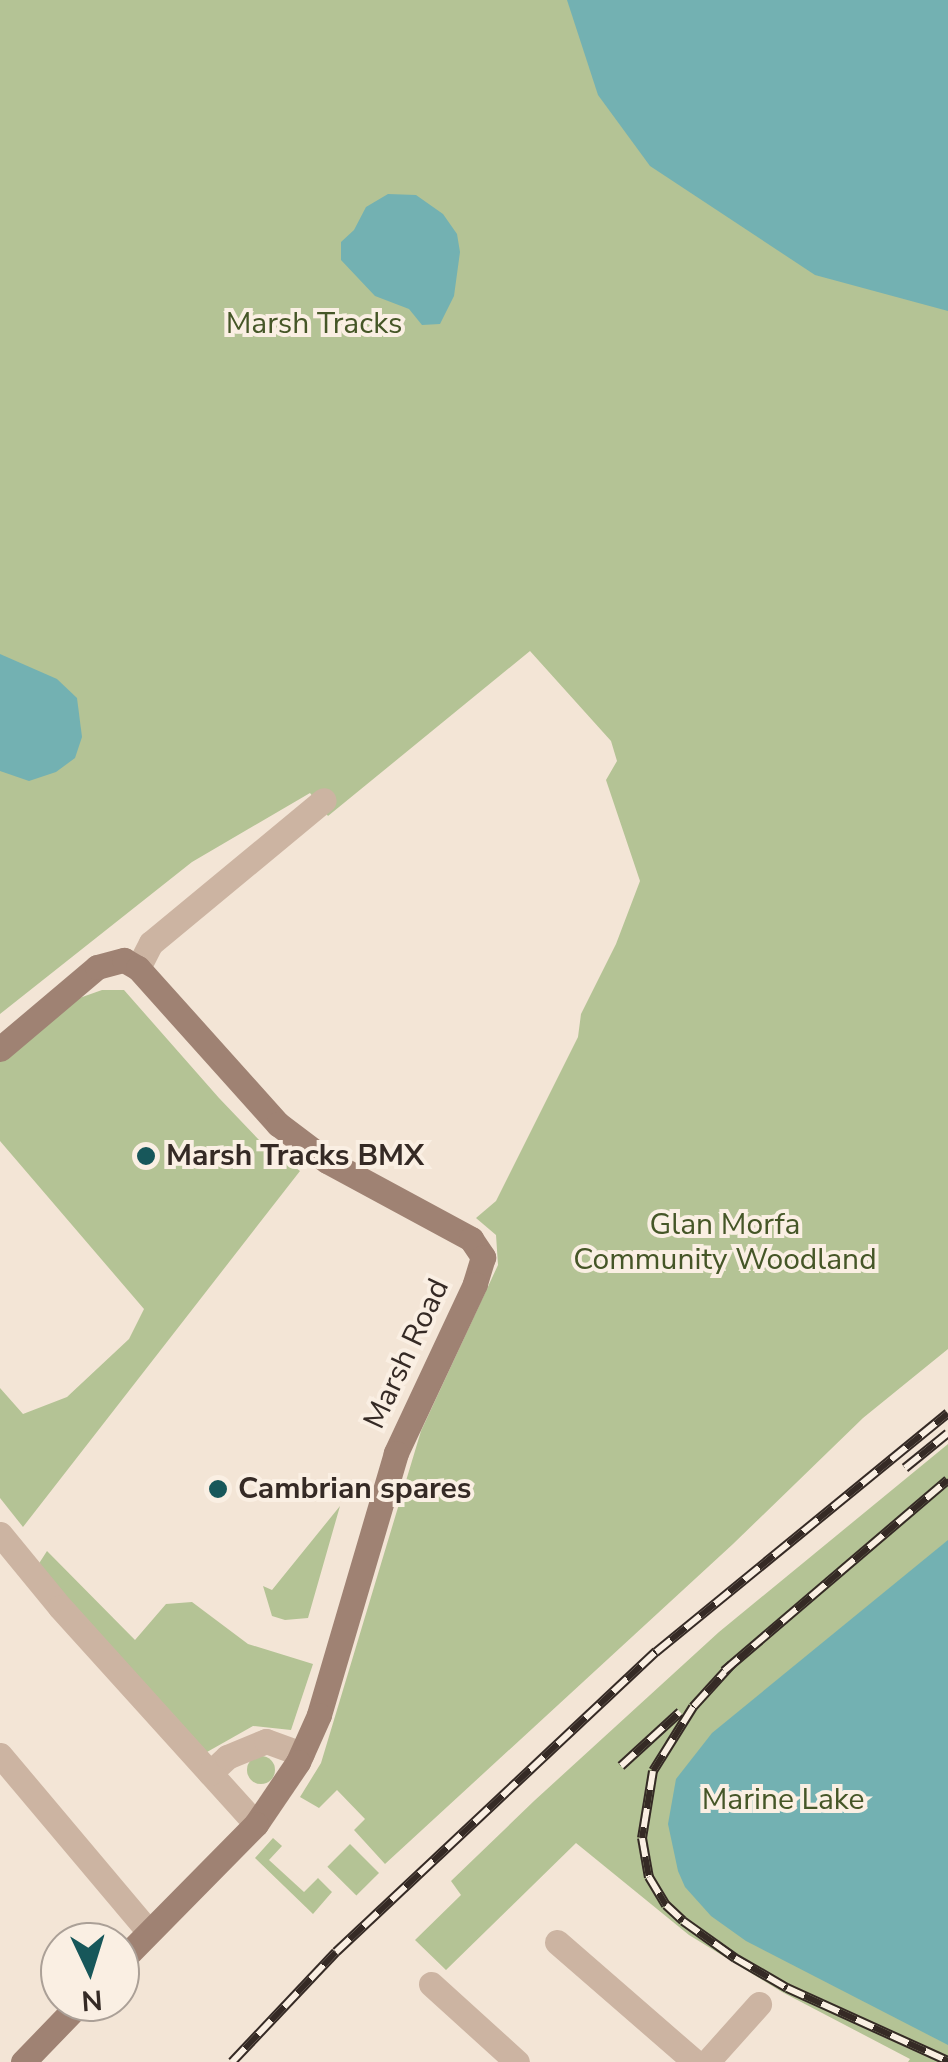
<!DOCTYPE html>
<html>
<head>
<meta charset="utf-8">
<style>
	body { margin:0 }
	#map { position:relative; width:948px; height:2062px; overflow:hidden; background:#f3e5d6; font-family:"Nunito Sans",sans-serif }
	div>[style] { position:absolute }
	.green>* { inset:0; background:#b4c395; transform-origin:0 0 }
	.round { border-radius:50% }
	.water>* { inset:0; background:#73b1b2 }
	.street>* { height:25px; margin:-12.5px; padding:0 12.5px; transform-origin:12.5px; border-radius:12.5px; background:#ccb4a2 }
	.secondary>* { height:25px; margin:-12.5px; padding:0 12.5px; transform-origin:12.5px; border-radius:12.5px; background:#9f8273 }
	.tram>* { height:2.5px; margin:-1.25px; padding:0 1.25px; transform-origin:1.25px; border-radius:1.25px; background:#352a25 }
	.rail>* { height:10px; margin-top:-5px; transform-origin:0; background:repeating-linear-gradient(90deg,#faefe3 0 19px,#352a25 0 38px); box-sizing:border-box; border-block:2px solid #352a25 }
	.dots>* { width:28px; height:28px; translate:-50% -50%; box-sizing:border-box; border:5px solid #faefe3; border-radius:50% }
	span { translate:-50% -50%; white-space:nowrap; text-align:center; line-height:1.15; -webkit-text-stroke:8px #faefe3; paint-order:stroke }
	.park-label { font-size:30px; color:#455627 }
	.poi-label { font-size:30px; color:#352a25; font-weight:700 }
	.left { translate:0 -50%; text-align:left }
	.street-label { font-size:30px; color:#352a25 }
	.north { position:absolute; left:40px; top:1922px; width:100px; height:100px; box-sizing:border-box; background:#faefe3; border:2px solid #aba097; border-radius:50%; rotate:176deg; font-size:28px; font-weight:700; line-height:40px; text-align:center; color:#352a25 }
	.north::after { content:''; display:block; margin:auto; width:35px; height:45px; background:#17575a; clip-path:polygon(50% 0,100% 100%,50% 72%,0 100%) }
</style>
</head>
<body>
<div id="map">
	<div class="green">
		<div style="clip-path:polygon(0 0,653px 0,948px 247px,948px 1349px,863px 1418px,733px 1544px,385px 1864px,354px 1830px,365px 1819px,337px 1790px,319px 1808px,300px 1797px,321px 1763px,421px 1431px,498px 1265px,496px 1235px,476px 1218px,496px 1201px,578px 1037px,581px 1014px,616px 944px,640px 881px,606px 780px,617px 761px,611px 741px,530px 651px,328px 816px,310px 793px,192px 862px,0 1014px)"></div>
		<div style="clip-path:polygon(102px 990px,124px 990px,219px 1098px,260px 1141px,300px 1171px,23px 1527px,0 1498px,0 1388px,23px 1414px,67px 1397px,129px 1339px,144px 1309px,0 1141px,0 1057px,71px 1001px)"></div>
		<div style="clip-path:polygon(948px 1444px,948px 2062px,908px 2062px,910px 2059px,782px 1992px,689px 1935px,576px 1843px,446px 1970px,415px 1940px,461px 1895px,451px 1881px,534px 1801px,719px 1632px)"></div>
		<div style="clip-path:polygon(340px 1506px,308px 1618px,285px 1620px,272px 1616px,263px 1586px,272px 1590px)"></div>
		<div style="clip-path:polygon(47px 1551px,135px 1640px,166px 1604px,192px 1602px,248px 1644px,313px 1664px,291px 1730px,253px 1726px,207px 1752px,38px 1565px)"></div>
		<div class="round" style="left:247px;top:1756px;width:28px;height:28px"></div>
		<div style="clip-path:polygon(273px 1838px,282px 1846px,269px 1860px,304px 1892px,318px 1878px,332px 1892px,313px 1914px,255px 1858px)"></div>
		<div style="left:350px;top:1844px;width:41px;height:32px;rotate:45deg"></div>
	</div>
	<div class="water">
		<div style="clip-path:polygon(567px 0,948px 0,948px 311px,815px 275px,650px 166px,598px 95px)"></div>
		<div style="clip-path:polygon(388px 194px,416px 195px,443px 214px,457px 234px,460px 252px,454px 296px,440px 324px,422px 325px,409px 309px,375px 296px,341px 260px,341px 242px,354px 230px,366px 207px)"></div>
		<div style="clip-path:polygon(0 654px,57px 679px,77px 698px,82px 737px,75px 758px,56px 772px,29px 781px,0 771px)"></div>
		<div style="clip-path:polygon(948px 1540px,948px 2045px,746px 1941px,711px 1916px,685px 1887px,678px 1871px,668px 1824px,676px 1779px,712px 1733px)"></div>
	</div>
	<div class="street">
		<div style="left:138px;top:968px;width:28px;rotate:-63deg"></div>
		<div style="left:151px;top:943px;width:224px;rotate:-39.6deg"></div>
		<div style="left:0;top:1534px;width:94px;rotate:50.6deg"></div>
		<div style="left:60px;top:1607px;width:292px;rotate:47.9deg"></div>
		<div style="left:0;top:1755px;width:231px;rotate:49.9deg"></div>
		<div style="left:210px;top:1773px;width:23px;rotate:-43deg"></div>
		<div style="left:227px;top:1757px;width:42px;rotate:-22.3deg"></div>
		<div style="left:266px;top:1741px;width:38px;rotate:20deg"></div>
		<div style="left:557px;top:1942px;width:183px;rotate:41deg"></div>
		<div style="left:431px;top:1984px;width:116px;rotate:42.2deg"></div>
		<div style="left:707px;top:2062px;width:78px;rotate:-48.1deg"></div>
	</div>
	<div class="secondary">
		<div style="left:0;top:1049px;width:127px;rotate:-40.2deg"></div>
		<div style="left:97px;top:967px;width:28px;rotate:-15deg"></div>
		<div style="left:124px;top:960px;width:16px;rotate:30deg"></div>
		<div style="left:138px;top:968px;width:210px;rotate:48.1deg"></div>
		<div style="left:278px;top:1124px;width:61px;rotate:37.1deg"></div>
		<div style="left:327px;top:1161px;width:164px;rotate:28.4deg"></div>
		<div style="left:471px;top:1239px;width:22px;rotate:56deg"></div>
		<div style="left:483px;top:1257px;width:28px;rotate:107deg"></div>
		<div style="left:475px;top:1284px;width:187px;rotate:115.1deg"></div>
		<div style="left:396px;top:1453px;width:273px;rotate:106.4deg"></div>
		<div style="left:319px;top:1715px;width:51px;rotate:114.1deg"></div>
		<div style="left:298px;top:1762px;width:75px;rotate:124.1deg"></div>
		<div style="left:256px;top:1824px;width:194px;rotate:134.6deg"></div>
		<div style="left:23px;top:2062px;width:83px;rotate:-46deg"></div>
	</div>
	<div class="tram">
		<div style="left:948px;top:1480px;width:227px;rotate:140deg"></div>
		<div style="left:774px;top:1626px;width:115px;rotate:135deg"></div>
		<div style="left:693px;top:1707px;width:75px;rotate:122deg"></div>
		<div style="left:653px;top:1771px;width:68px;rotate:99.3deg"></div>
		<div style="left:642px;top:1838px;width:40px;rotate:80deg"></div>
		<div style="left:649px;top:1877px;width:33px;rotate:59deg"></div>
		<div style="left:666px;top:1905px;width:23px;rotate:43deg"></div>
		<div style="left:683px;top:1921px;width:124px;rotate:32.8deg"></div>
		<div style="left:787px;top:1988px;width:177px;rotate:24.4deg"></div>
	</div>
	<div class="rail">
		<div style="left:905px;top:1468px;width:55px;rotate:-39.1deg"></div>
		<div style="left:732px;top:1664px;width:58px;rotate:132.2deg"></div>
		<div style="left:693px;top:1707px;width:75px;rotate:122deg"></div>
		<div style="left:653px;top:1771px;width:68px;rotate:99.3deg"></div>
		<div style="left:642px;top:1838px;width:40px;rotate:80deg"></div>
		<div style="left:649px;top:1877px;width:33px;rotate:59deg"></div>
		<div style="left:666px;top:1905px;width:23px;rotate:43deg"></div>
		<div style="left:683px;top:1921px;width:64px;rotate:35.4deg"></div>
		<div style="left:735px;top:1958px;width:60px;rotate:30deg"></div>
		<div style="left:787px;top:1988px;width:177px;rotate:24.4deg"></div>
		<div style="left:724px;top:1671px;width:294px;rotate:-40.5deg"></div>
		<div style="left:621px;top:1766px;width:80px;rotate:-42.5deg"></div>
		<div style="left:232px;top:2062px;width:151px;rotate:-46.6deg"></div>
		<div style="left:336px;top:1952px;width:439px;rotate:-43.2deg"></div>
		<div style="left:656px;top:1652px;width:377px;rotate:-39.3deg"></div>
	</div>
	<div class="dots">
		<div style="left:146px;top:1156px;background:#17575a"></div>
		<div style="left:218px;top:1489px;background:#17575a"></div>
	</div>
	<div class="park-label">
		<span style="left:314px;top:324px">Marsh Tracks</span>
		<span style="left:725px;top:1242px">Glan Morfa<br>Community Woodland</span>
		<span style="left:783px;top:1800px">Marine Lake</span>
	</div>
	<div class="poi-label">
		<span class="left" style="left:166px;top:1156px">Marsh Tracks BMX</span>
		<span class="left" style="left:238px;top:1489px">Cambrian spares</span>
	</div>
	<div class="street-label">
		<span style="left:407px;top:1354px;rotate:-65deg">Marsh Road</span>
	</div>
	<div class="north">N</div>
</div>
</body>
</html>
